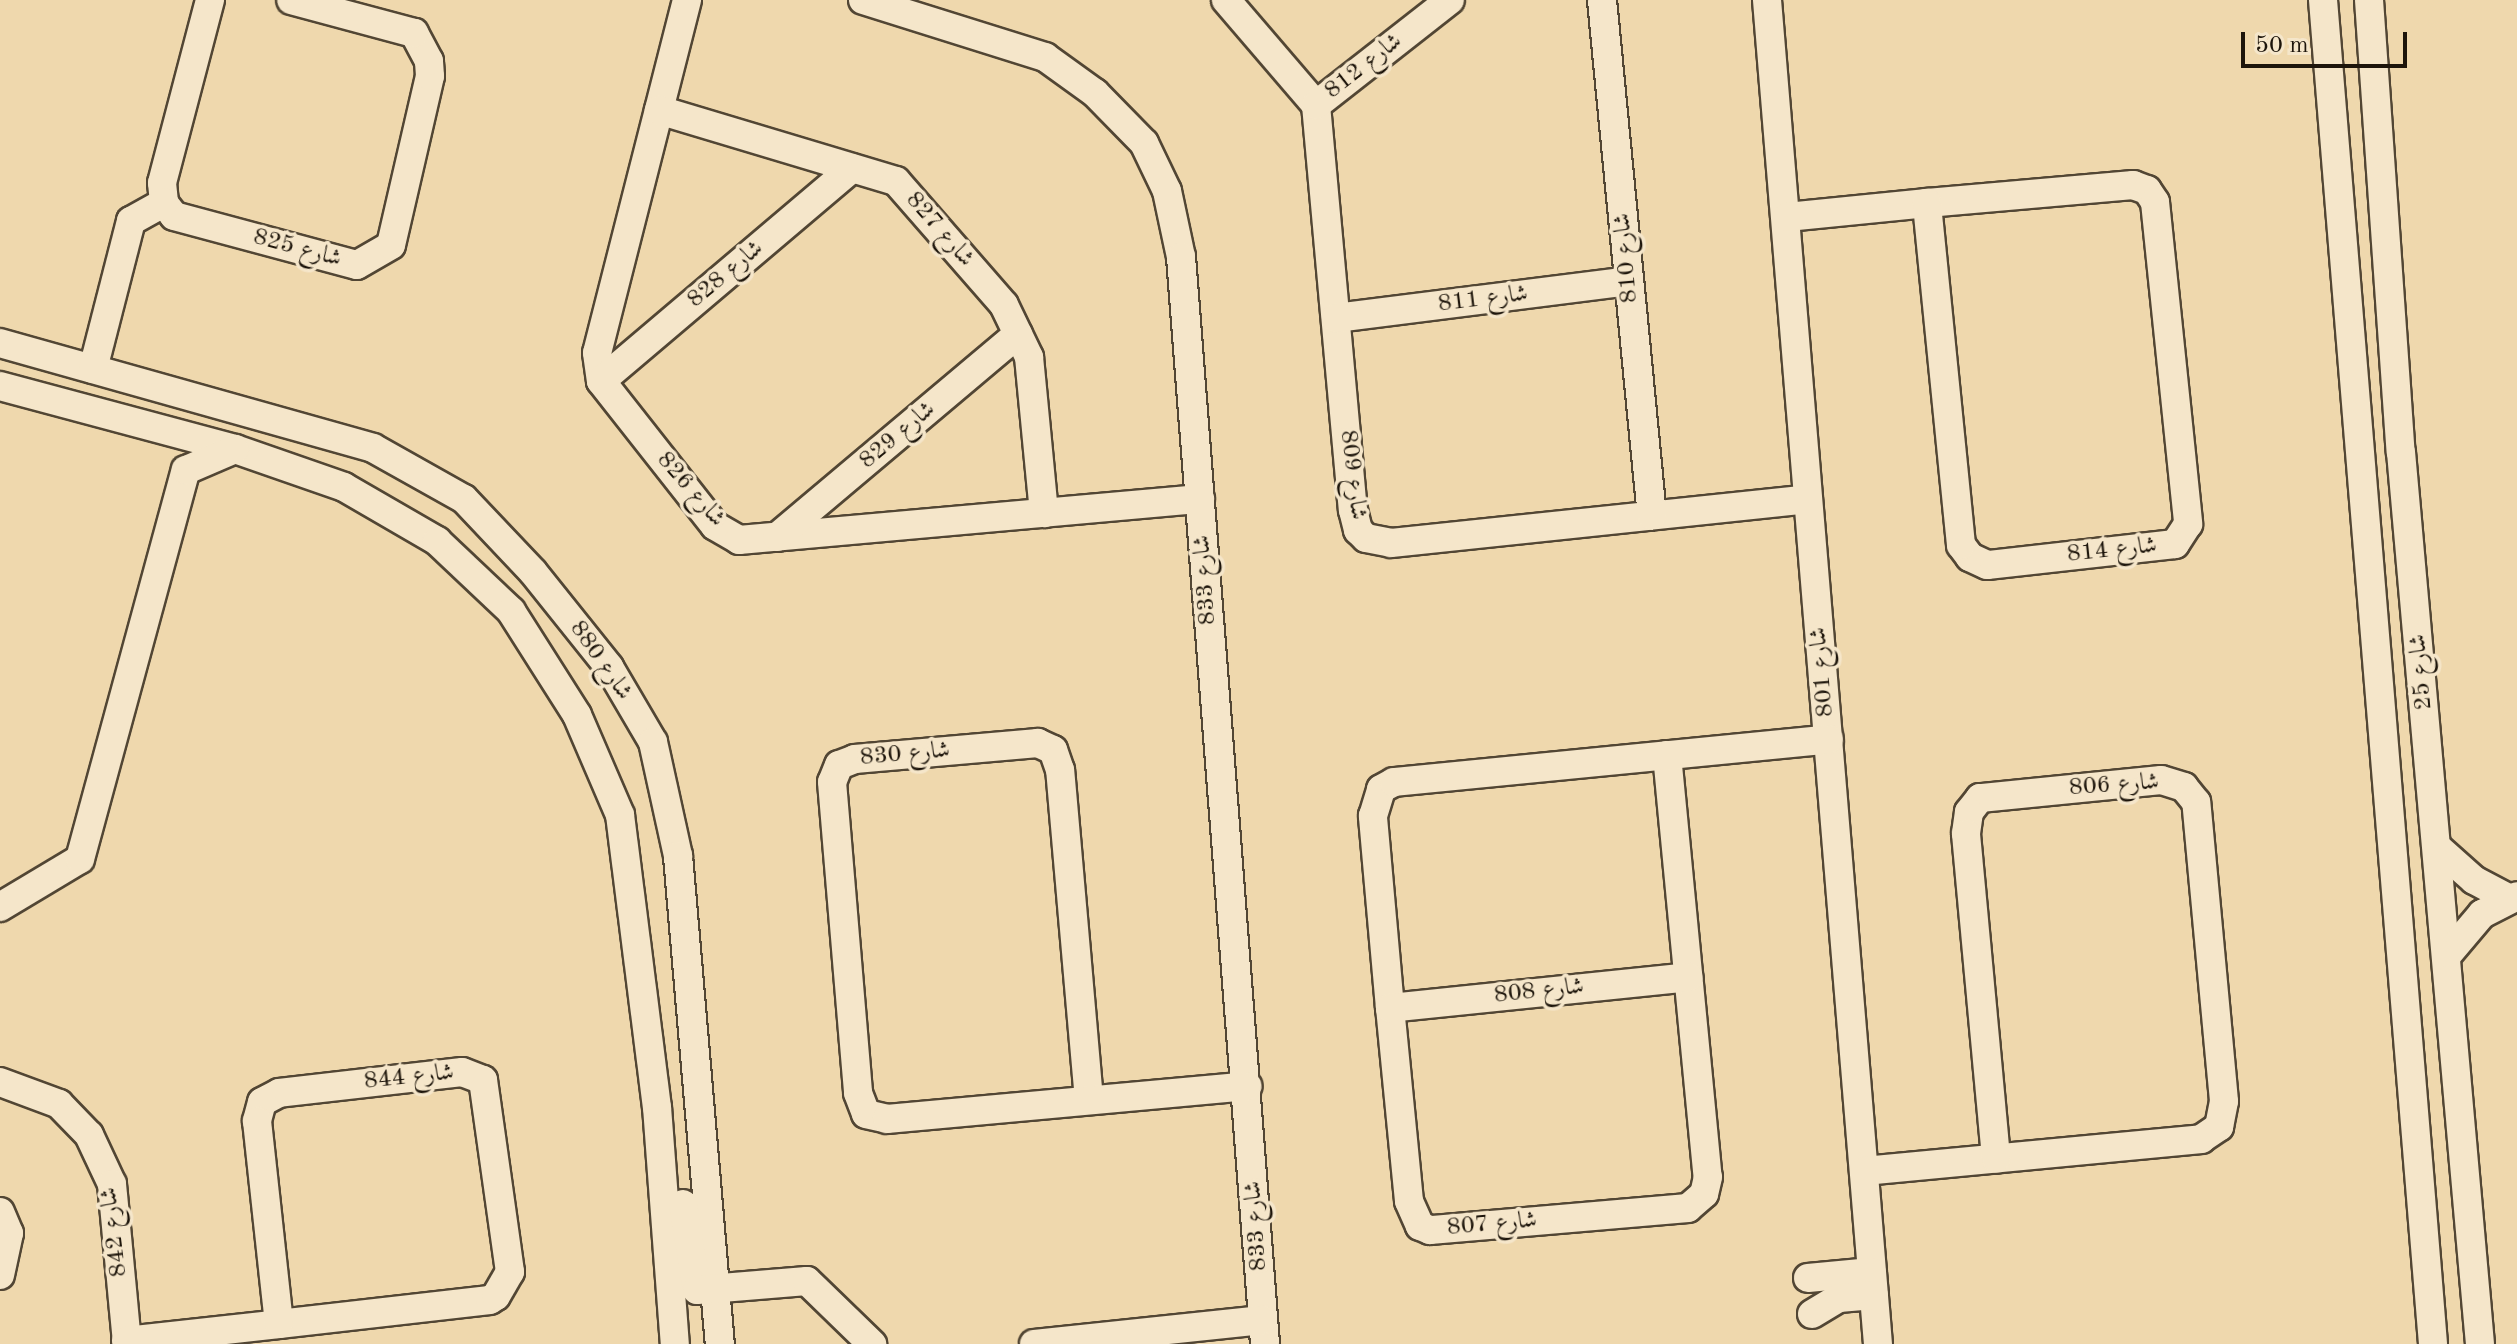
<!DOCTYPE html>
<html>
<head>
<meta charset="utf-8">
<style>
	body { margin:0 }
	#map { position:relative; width:2517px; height:1344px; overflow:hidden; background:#efd8ad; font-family:"Old Standard TT",Amiri,serif }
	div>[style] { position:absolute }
	.roads { filter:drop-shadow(2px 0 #524634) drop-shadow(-2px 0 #524634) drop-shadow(0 2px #524634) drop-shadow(0 -2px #524634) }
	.minor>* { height:28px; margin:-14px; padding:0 14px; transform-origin:14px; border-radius:14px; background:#f5e6ca }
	span { translate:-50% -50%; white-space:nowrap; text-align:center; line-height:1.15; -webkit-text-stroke:7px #f5e6ca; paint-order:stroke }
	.street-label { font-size:24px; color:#1d150b }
	.scale { position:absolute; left:2241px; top:32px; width:166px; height:36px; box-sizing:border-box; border:4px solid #1d150b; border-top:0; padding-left:10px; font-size:24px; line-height:28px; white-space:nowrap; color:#1d150b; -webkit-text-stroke:6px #f5e6ca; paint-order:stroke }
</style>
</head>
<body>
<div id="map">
	<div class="roads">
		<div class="minor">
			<div style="left:210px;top:0;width:189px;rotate:104.7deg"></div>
			<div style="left:162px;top:183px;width:20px;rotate:84deg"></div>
			<div style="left:164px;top:203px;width:16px;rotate:52deg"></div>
			<div style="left:174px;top:216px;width:189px;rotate:15deg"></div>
			<div style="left:357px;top:265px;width:39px;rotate:-30deg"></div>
			<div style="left:391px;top:245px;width:173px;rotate:-77deg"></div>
			<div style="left:430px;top:76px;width:15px;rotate:-94deg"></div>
			<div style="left:429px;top:61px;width:32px;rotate:-118deg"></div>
			<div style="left:414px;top:33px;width:127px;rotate:-165deg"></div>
			<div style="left:687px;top:0;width:364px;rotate:104.3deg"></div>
			<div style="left:597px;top:353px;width:28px;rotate:82deg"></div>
			<div style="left:601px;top:381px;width:184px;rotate:51.8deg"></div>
			<div style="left:715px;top:526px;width:28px;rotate:30deg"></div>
			<div style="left:739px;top:540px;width:463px;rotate:-5.1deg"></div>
			<div style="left:863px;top:0;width:191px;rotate:17.4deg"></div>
			<div style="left:1045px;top:57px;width:62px;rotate:35.8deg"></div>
			<div style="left:1095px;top:93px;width:70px;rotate:45.6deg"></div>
			<div style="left:1144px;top:143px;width:53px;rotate:64.4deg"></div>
			<div style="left:1167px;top:191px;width:67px;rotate:78deg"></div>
			<div style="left:1181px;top:257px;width:1090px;rotate:85.58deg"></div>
			<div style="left:1226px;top:0;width:138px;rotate:49.4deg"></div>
			<div style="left:1316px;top:105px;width:407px;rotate:84.8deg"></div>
			<div style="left:1353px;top:510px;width:21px;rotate:76deg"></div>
			<div style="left:1358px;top:530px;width:11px;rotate:45deg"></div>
			<div style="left:1366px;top:538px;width:25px;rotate:11deg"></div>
			<div style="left:1391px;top:543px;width:418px;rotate:-6deg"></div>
			<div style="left:1602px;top:0;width:518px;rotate:84.47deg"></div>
			<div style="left:1767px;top:0;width:1349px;rotate:85.28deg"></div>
			<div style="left:2323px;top:0;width:1348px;rotate:85.32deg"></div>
			<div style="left:2369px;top:0;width:453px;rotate:86deg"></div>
			<div style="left:2401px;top:452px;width:895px;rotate:84.94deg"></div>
			<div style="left:1316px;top:105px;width:170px;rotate:-38.1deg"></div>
			<div style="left:659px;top:110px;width:247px;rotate:16.7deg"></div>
			<div style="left:896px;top:181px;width:164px;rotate:48.9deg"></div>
			<div style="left:1004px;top:305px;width:58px;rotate:64.3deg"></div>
			<div style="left:1029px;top:357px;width:157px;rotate:84.5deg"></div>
			<div style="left:1787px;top:217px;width:141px;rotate:-5.7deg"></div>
			<div style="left:1927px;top:203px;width:207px;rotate:-5deg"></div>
			<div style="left:2133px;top:185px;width:15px;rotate:20deg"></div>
			<div style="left:2147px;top:190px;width:14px;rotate:56deg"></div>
			<div style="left:2155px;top:202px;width:324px;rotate:84.1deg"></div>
			<div style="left:2188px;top:524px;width:24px;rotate:123deg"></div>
			<div style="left:2175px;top:544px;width:189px;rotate:173.6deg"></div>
			<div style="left:1987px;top:565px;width:19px;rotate:-155deg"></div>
			<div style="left:1970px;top:557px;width:15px;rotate:-127deg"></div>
			<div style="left:1961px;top:545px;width:344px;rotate:-95.7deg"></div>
			<div style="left:1336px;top:318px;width:295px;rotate:-7.2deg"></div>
			<div style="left:0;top:343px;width:387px;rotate:15.7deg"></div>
			<div style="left:373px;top:448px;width:104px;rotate:29.3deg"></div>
			<div style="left:464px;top:499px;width:100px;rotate:46.6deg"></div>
			<div style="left:533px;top:572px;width:122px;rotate:51.3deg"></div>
			<div style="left:609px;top:667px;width:87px;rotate:59.6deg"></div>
			<div style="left:653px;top:742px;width:117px;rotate:77.6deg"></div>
			<div style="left:678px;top:856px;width:490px;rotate:85.1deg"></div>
			<div style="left:93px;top:369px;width:153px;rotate:-75.6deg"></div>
			<div style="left:131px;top:221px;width:38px;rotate:-29deg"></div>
			<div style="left:601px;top:381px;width:329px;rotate:-40.3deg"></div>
			<div style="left:0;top:386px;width:243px;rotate:15deg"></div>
			<div style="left:235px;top:449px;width:115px;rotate:19.2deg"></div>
			<div style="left:344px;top:487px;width:108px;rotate:30.1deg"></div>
			<div style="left:437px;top:541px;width:102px;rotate:43.4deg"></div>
			<div style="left:511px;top:611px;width:123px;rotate:57.6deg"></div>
			<div style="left:577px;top:715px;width:109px;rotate:66.7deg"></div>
			<div style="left:620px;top:815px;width:294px;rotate:82.8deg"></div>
			<div style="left:657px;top:1107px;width:238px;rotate:85.7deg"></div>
			<div style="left:777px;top:537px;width:315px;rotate:-40.1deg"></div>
			<div style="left:1667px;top:755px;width:424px;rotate:84.5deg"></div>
			<div style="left:1708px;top:1177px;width:17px;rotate:103deg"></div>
			<div style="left:1704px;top:1194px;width:21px;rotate:139deg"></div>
			<div style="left:1688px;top:1208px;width:259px;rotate:175.1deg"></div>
			<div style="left:1430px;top:1230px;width:11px;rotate:-158deg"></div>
			<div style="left:1420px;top:1226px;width:27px;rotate:-114deg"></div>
			<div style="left:1409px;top:1201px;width:194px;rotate:-95.6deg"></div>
			<div style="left:1390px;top:1008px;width:193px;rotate:-95.1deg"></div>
			<div style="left:1373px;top:816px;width:28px;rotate:-73deg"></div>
			<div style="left:1381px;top:789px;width:15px;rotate:-28deg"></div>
			<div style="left:1394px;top:782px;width:437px;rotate:-5.6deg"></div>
			<div style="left:2438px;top:848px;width:48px;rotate:41.6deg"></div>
			<div style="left:2474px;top:880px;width:36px;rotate:28deg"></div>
			<div style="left:0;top:907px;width:93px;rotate:-31deg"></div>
			<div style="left:80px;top:859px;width:403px;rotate:-74.8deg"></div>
			<div style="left:186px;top:470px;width:53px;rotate:-23.2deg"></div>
			<div style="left:2449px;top:953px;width:51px;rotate:-49.8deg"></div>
			<div style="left:2482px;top:914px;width:39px;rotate:-27deg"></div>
			<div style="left:1390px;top:1008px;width:300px;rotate:-5.9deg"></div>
			<div style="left:0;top:1082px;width:63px;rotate:20.4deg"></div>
			<div style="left:59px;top:1104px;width:43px;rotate:45.9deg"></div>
			<div style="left:89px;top:1135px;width:54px;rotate:64.9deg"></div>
			<div style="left:112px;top:1184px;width:161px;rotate:84.6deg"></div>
			<div style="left:1089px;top:1100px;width:331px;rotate:-95deg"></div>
			<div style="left:1060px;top:770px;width:21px;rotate:-109deg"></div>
			<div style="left:1053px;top:750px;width:17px;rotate:-155deg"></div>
			<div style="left:1038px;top:743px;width:184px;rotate:175deg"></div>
			<div style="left:855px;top:759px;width:17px;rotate:159deg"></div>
			<div style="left:839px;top:765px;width:18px;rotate:112deg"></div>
			<div style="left:832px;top:782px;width:312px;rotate:85.2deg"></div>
			<div style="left:858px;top:1093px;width:22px;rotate:69deg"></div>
			<div style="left:866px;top:1114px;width:22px;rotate:13deg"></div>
			<div style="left:887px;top:1119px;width:362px;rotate:-5.2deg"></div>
			<div style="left:1864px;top:1171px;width:339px;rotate:-5.4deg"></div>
			<div style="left:2201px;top:1139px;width:22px;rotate:-34deg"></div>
			<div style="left:2219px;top:1127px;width:26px;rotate:-79deg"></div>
			<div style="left:2224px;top:1101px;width:300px;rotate:-95.3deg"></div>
			<div style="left:2196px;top:802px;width:19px;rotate:-129deg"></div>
			<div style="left:2184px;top:787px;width:24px;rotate:-163deg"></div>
			<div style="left:2161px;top:780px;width:182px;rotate:174.3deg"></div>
			<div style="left:1980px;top:798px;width:18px;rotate:128deg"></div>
			<div style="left:1969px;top:812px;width:22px;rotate:98deg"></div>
			<div style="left:1966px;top:834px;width:326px;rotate:84.7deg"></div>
			<div style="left:683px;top:1204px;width:87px;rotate:80.8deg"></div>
			<div style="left:697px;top:1290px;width:110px;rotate:-4.7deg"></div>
			<div style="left:807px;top:1281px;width:91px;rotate:44.1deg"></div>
			<div style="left:0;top:1212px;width:23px;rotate:67deg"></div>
			<div style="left:9px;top:1233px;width:43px;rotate:102.1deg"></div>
			<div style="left:1808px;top:1278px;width:64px;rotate:-5.4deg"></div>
			<div style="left:1812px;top:1314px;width:31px;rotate:-31deg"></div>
			<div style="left:1839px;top:1298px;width:35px;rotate:-5deg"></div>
			<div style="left:126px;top:1341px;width:154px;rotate:-6.3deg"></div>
			<div style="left:279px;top:1324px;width:212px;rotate:-6.5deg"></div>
			<div style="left:490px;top:1300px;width:7px;rotate:-34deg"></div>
			<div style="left:496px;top:1296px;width:28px;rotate:-60deg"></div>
			<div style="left:510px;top:1272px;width:194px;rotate:-98deg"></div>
			<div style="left:483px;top:1080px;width:22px;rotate:-159deg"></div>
			<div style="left:462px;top:1072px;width:184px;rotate:173.5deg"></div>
			<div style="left:279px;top:1093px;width:19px;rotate:152deg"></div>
			<div style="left:262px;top:1102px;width:20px;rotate:105deg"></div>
			<div style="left:257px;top:1121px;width:204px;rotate:83.8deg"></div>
			<div style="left:1034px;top:1344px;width:230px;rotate:-6deg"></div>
		</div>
	</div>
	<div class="street-label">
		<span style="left:1364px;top:67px;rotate:-38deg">شارع 812</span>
		<span style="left:939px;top:230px;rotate:49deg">شارع 827</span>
		<span style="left:297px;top:249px;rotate:15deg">شارع 825</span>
		<span style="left:1627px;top:258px;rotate:-95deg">شارع 810</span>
		<span style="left:726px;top:275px;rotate:-40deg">شارع 828</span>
		<span style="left:1483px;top:300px;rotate:-7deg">شارع 811</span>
		<span style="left:898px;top:436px;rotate:-40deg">شارع 829</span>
		<span style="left:1352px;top:475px;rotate:83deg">شارع 809</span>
		<span style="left:690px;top:490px;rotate:49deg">شارع 826</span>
		<span style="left:2112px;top:551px;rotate:-6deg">شارع 814</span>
		<span style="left:1206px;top:580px;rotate:-94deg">شارع 833</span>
		<span style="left:600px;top:661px;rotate:55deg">شارع 880</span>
		<span style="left:1823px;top:672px;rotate:-95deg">شارع 801</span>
		<span style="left:2422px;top:672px;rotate:-95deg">شارع 25</span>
		<span style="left:905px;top:755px;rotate:-5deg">شارع 830</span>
		<span style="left:2114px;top:786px;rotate:-4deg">شارع 806</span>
		<span style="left:1539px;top:992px;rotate:-6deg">شارع 808</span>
		<span style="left:409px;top:1078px;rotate:-6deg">شارع 844</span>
		<span style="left:1492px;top:1225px;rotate:-5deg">شارع 807</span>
		<span style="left:1257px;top:1226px;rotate:-94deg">شارع 833</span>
		<span style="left:115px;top:1232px;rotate:-97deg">شارع 842</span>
	</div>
	<div class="scale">50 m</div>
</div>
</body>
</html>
